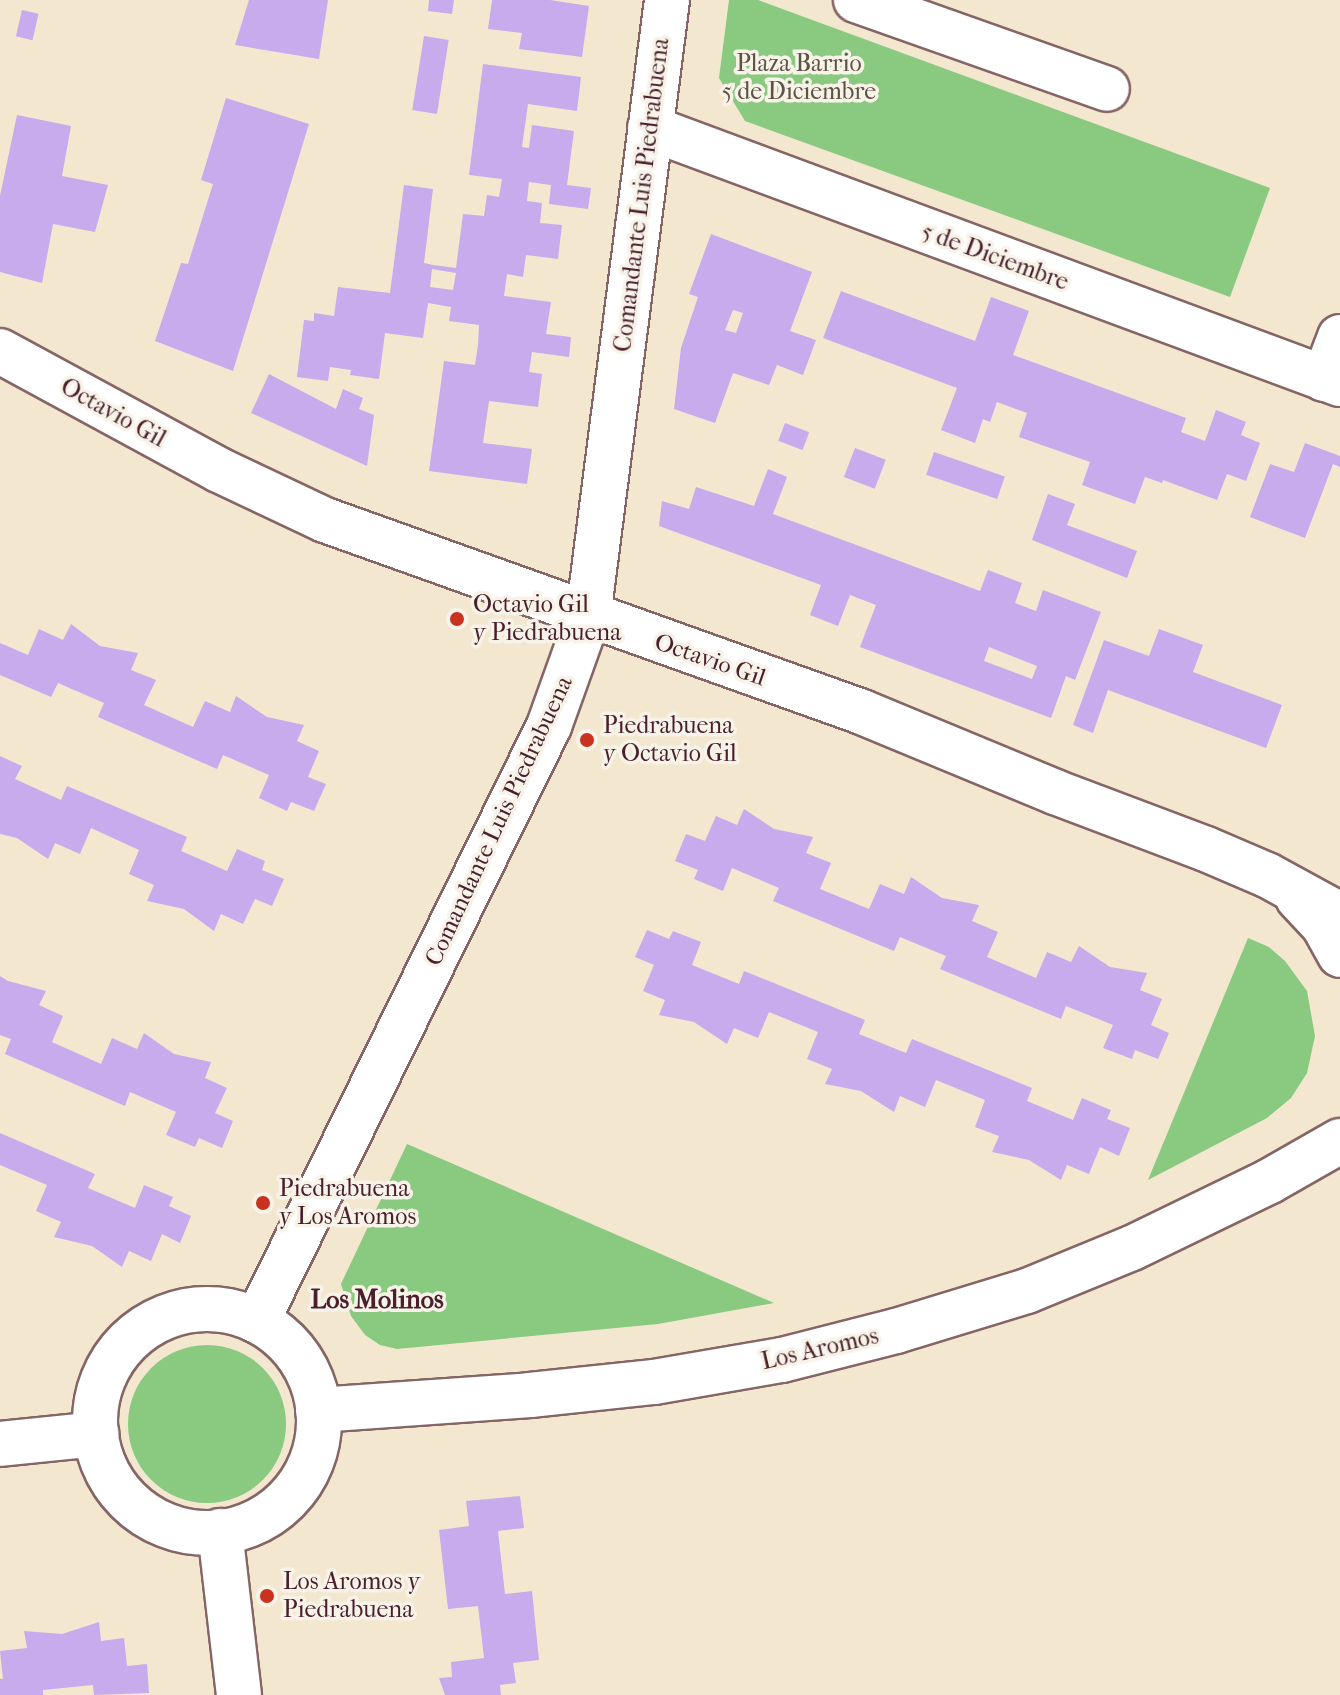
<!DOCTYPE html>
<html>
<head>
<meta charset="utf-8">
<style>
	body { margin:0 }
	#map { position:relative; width:1340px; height:1695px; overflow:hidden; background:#f3e7d0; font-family:"IM FELL French Canon",serif }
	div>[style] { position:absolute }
	.green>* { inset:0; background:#89c980 }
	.round { border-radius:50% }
	.building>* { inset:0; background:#c7abed; transform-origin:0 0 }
	.roads { filter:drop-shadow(2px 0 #856565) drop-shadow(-2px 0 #856565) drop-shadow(0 2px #856565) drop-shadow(0 -2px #856565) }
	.minor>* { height:44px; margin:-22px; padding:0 22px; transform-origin:22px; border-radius:22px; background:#fff }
	.minor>.ring { margin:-22px; padding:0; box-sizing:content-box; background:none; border:44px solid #fff; border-radius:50% }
	.dots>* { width:22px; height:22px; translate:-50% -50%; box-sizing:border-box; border:4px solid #f7f3e8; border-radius:50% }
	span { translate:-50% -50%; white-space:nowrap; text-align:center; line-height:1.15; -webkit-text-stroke:7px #f7f3e8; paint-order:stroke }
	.park-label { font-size:24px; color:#5d5244 }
	.street-label { font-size:24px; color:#4a1f2b }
	.poi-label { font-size:24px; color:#4a1f2b }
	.left { translate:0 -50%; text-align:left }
	.neighbourhood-label { font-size:26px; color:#4a1f2b; font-weight:700 }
</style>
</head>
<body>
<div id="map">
	<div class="green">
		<div style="clip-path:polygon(729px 0,758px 0,1270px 188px,1230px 297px,745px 121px,719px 78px)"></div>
		<div style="clip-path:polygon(1248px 938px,1269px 947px,1285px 961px,1307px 991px,1315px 1036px,1307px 1073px,1291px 1098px,1267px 1118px,1148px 1180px)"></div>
		<div style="clip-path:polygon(407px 1144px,774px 1303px,658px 1324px,397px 1349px,380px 1345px,365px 1335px,351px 1316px,341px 1284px)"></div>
		<div class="round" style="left:128px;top:1345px;width:158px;height:158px"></div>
	</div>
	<div class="building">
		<div style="clip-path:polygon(249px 0,328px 0,319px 59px,235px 45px)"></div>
		<div style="clip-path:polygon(429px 0,454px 0,452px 14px,428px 11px)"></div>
		<div style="clip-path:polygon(492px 0,550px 0,589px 6px,582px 57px,519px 49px,522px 33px,488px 29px)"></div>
		<div style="left:22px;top:10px;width:17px;height:27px;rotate:13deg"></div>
		<div style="left:424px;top:36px;width:25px;height:75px;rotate:9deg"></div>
		<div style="clip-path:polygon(evenodd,483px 64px,581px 77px,577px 111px,528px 104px,522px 147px,529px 148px,532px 125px,574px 131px,567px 185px,591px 188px,588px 209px,549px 204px,551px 185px,529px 182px,527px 201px,542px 203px,540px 223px,562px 225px,558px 259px,526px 255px,523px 277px,507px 274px,504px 296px,551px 302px,546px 334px,571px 337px,569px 357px,532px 352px,529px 372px,542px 374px,538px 407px,489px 401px,483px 443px,532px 449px,527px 484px,429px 471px,444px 361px,475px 365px,478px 345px,479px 325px,449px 321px,451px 307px,428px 303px,423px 338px,385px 333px,379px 379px,350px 375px,351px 370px,330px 367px,328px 381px,297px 377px,304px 320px,314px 321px,314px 313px,334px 316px,338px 287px,390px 293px,404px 185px,433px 189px,424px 263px,433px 265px,456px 268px,463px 214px,484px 216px,487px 195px,499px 197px,502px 179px,469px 175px,483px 64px,432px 269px,456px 273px,453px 290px,430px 287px,432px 269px)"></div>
		<div style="clip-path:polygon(226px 98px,309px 124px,233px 371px,155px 341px,181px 263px,188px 264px,213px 184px,201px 180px)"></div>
		<div style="clip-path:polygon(17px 115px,71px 126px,62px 176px,108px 185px,95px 232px,53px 224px,42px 283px,0 272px,0 196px)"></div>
		<div style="clip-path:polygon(evenodd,711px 234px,812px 272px,790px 331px,816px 340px,803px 375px,777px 365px,769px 385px,733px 373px,715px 423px,674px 409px,681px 348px,698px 297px,689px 294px,711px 234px,733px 310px,743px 313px,736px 333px,725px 330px,733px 310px)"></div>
		<div style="clip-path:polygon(841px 291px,975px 341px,991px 297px,1029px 311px,1013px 355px,1186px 418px,1181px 432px,1205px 441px,1216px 410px,1246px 422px,1241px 435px,1260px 443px,1246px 481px,1227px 474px,1217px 500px,1163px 480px,1162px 483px,1145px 477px,1135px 504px,1082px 485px,1090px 462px,1019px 437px,1027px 413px,997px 402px,990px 422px,983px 419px,975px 443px,941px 430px,957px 388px,823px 338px)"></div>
		<div style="clip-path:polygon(269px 374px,336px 409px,343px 389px,363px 398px,359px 409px,374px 415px,367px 466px,251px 413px)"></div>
		<div style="left:785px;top:423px;width:26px;height:19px;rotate:21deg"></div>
		<div style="clip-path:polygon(1305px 443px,1340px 456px,1340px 467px,1333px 464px,1305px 538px,1250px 517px,1270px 464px,1294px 472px)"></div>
		<div style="left:855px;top:448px;width:33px;height:31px;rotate:21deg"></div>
		<div style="left:934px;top:452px;width:75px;height:24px;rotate:19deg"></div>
		<div style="clip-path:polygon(evenodd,768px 469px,787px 477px,773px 514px,980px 591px,988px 570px,1022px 583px,1015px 603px,1036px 611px,1043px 590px,1101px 612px,1075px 680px,1066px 676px,1051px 718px,860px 647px,876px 605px,850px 595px,838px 626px,810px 615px,821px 585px,659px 526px,662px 501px,689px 509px,696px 487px,754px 506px,768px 469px,989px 647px,1037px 666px,1032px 679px,984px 661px,989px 647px)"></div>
		<div style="clip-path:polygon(1048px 494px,1075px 504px,1067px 525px,1137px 551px,1127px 578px,1032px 540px)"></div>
		<div style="clip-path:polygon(71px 624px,100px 646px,138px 653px,131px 670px,156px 680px,144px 705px,193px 727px,205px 701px,230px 712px,236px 696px,267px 717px,304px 725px,297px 741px,319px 751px,308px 777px,326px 784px,314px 811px,291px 802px,287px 811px,259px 798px,269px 775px,223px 755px,217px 769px,98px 717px,104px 703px,58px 683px,51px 697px,0 675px,0 643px,28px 655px,39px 629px,63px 640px)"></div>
		<div style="clip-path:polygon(1159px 629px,1203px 645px,1193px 672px,1282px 705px,1266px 748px,1108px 690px,1093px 733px,1073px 725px,1104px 640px,1149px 656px)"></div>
		<div style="clip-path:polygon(0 756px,22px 766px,15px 779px,61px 800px,67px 786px,187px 837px,181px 851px,227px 871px,237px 849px,265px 861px,262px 870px,284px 879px,272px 906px,255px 899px,243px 924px,221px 914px,214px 931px,184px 909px,147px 901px,154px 885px,129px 874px,139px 850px,91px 828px,80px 854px,55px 843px,48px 859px,17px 838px,0 834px)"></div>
		<div style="clip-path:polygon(744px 809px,774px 829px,813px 837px,806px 853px,831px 863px,820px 889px,869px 909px,880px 884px,904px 894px,911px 877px,942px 898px,979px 905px,972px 921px,998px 932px,987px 957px,1036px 978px,1047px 952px,1071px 962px,1079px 946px,1110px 967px,1147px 973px,1140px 990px,1162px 999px,1151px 1025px,1169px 1033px,1158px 1059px,1135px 1050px,1132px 1059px,1103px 1048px,1113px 1025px,1066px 1006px,1061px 1019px,940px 969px,946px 956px,900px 937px,894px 951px,773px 901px,779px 888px,732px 868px,723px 891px,694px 879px,698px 870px,675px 861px,686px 834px,705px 841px,716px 816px,737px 825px)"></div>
		<div style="clip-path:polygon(647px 930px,669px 939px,673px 931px,701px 942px,692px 965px,739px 984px,744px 971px,865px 1020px,859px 1034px,906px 1053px,912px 1039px,1032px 1088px,1027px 1101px,1073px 1120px,1082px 1098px,1111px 1110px,1107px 1119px,1130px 1128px,1119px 1156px,1100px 1147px,1089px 1174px,1067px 1165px,1061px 1180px,1029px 1160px,992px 1152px,999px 1136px,975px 1127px,985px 1100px,936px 1080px,925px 1107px,900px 1096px,894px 1112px,861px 1091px,825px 1084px,832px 1069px,807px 1059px,818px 1032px,769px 1012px,758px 1038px,734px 1028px,727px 1044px,694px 1022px,659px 1015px,665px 1000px,643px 991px,654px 965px,635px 957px)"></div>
		<div style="clip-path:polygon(0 976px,8px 981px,46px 991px,39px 1005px,63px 1016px,52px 1042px,101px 1064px,112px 1038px,137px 1049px,144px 1033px,174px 1054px,211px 1062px,205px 1078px,227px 1088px,215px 1113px,233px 1121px,222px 1148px,199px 1138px,195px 1147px,166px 1135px,176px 1112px,130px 1092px,125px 1106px,5px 1054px,11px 1039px,0 1035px)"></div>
		<div style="clip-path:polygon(0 1133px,95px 1174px,88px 1188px,135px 1208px,144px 1185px,173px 1197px,169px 1206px,191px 1216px,180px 1243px,162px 1234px,151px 1261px,129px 1251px,122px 1267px,92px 1246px,54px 1237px,61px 1222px,36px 1211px,47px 1185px,0 1165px)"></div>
		<div style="clip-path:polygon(520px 1496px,524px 1528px,498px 1531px,505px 1594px,532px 1591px,539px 1660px,513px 1663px,516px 1683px,500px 1685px,501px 1695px,445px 1695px,439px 1678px,452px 1677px,451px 1662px,484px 1658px,478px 1606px,448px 1609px,439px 1530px,469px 1526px,466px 1501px)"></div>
		<div style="clip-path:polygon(99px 1622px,101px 1641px,124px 1638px,127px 1666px,147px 1664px,149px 1693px,94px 1695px,93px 1685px,43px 1690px,43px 1695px,0 1695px,0 1679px,3px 1679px,0 1651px,27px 1648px,24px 1631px,62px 1634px)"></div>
	</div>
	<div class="roads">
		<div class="minor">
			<div style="left:856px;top:0;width:266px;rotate:19.5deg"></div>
			<div style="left:650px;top:128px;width:736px;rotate:20.36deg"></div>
			<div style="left:0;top:351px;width:249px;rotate:28.5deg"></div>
			<div style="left:219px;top:470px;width:117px;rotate:25.3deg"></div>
			<div style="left:325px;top:520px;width:570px;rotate:19.67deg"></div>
			<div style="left:862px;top:712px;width:209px;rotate:22.5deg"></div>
			<div style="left:1055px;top:792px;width:161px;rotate:20.7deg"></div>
			<div style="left:1206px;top:849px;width:66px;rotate:23.1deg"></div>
			<div style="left:1267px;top:875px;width:83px;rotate:28.7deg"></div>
			<div style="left:1324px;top:379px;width:45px;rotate:-69.1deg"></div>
			<div style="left:1298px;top:898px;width:38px;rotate:47deg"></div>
			<div style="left:1324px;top:926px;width:33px;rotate:61deg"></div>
			<div class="ring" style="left:95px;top:1309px;width:180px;height:180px"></div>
			<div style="left:257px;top:1321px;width:663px;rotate:-63.86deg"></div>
			<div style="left:549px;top:726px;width:116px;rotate:-70.3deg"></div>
			<div style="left:588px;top:617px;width:622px;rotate:-82.7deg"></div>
			<div style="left:318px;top:1410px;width:213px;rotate:-4deg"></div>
			<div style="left:530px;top:1395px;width:125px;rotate:-6deg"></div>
			<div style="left:654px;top:1382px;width:130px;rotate:-9.8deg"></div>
			<div style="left:782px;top:1360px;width:118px;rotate:-14.3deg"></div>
			<div style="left:896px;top:1331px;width:137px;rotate:-17deg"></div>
			<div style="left:1027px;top:1291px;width:113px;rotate:-22.3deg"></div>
			<div style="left:1132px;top:1248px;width:153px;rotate:-25.9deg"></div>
			<div style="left:1270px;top:1181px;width:81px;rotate:-29.7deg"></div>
			<div style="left:0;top:1444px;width:97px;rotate:-5.9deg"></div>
			<div style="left:220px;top:1531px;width:165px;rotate:83.4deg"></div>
		</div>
	</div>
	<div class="dots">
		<div style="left:457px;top:619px;background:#c8321e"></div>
		<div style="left:587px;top:740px;background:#c8321e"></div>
		<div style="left:263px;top:1203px;background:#c8321e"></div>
		<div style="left:267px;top:1596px;background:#c8321e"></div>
	</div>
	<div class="park-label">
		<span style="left:799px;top:78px">Plaza Barrio<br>5 de Diciembre</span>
	</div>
	<div class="street-label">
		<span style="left:642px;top:195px;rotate:-83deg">Comandante Luis Piedrabuena</span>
		<span style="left:995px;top:257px;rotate:20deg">5 de Diciembre</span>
		<span style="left:113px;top:413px;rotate:29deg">Octavio Gil</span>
		<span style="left:710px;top:660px;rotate:19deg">Octavio Gil</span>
		<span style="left:499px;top:821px;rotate:-65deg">Comandante Luis Piedrabuena</span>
		<span style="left:820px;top:1349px;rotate:-13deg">Los Aromos</span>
	</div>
	<div class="poi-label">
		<span class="left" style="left:473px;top:619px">Octavio Gil<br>y Piedrabuena</span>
		<span class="left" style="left:603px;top:740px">Piedrabuena<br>y Octavio Gil</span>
		<span class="left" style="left:279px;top:1203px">Piedrabuena<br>y Los Aromos</span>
		<span class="left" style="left:283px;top:1596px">Los Aromos y<br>Piedrabuena</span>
	</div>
	<div class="neighbourhood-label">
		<span style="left:377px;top:1300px">Los Molinos</span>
	</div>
</div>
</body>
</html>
